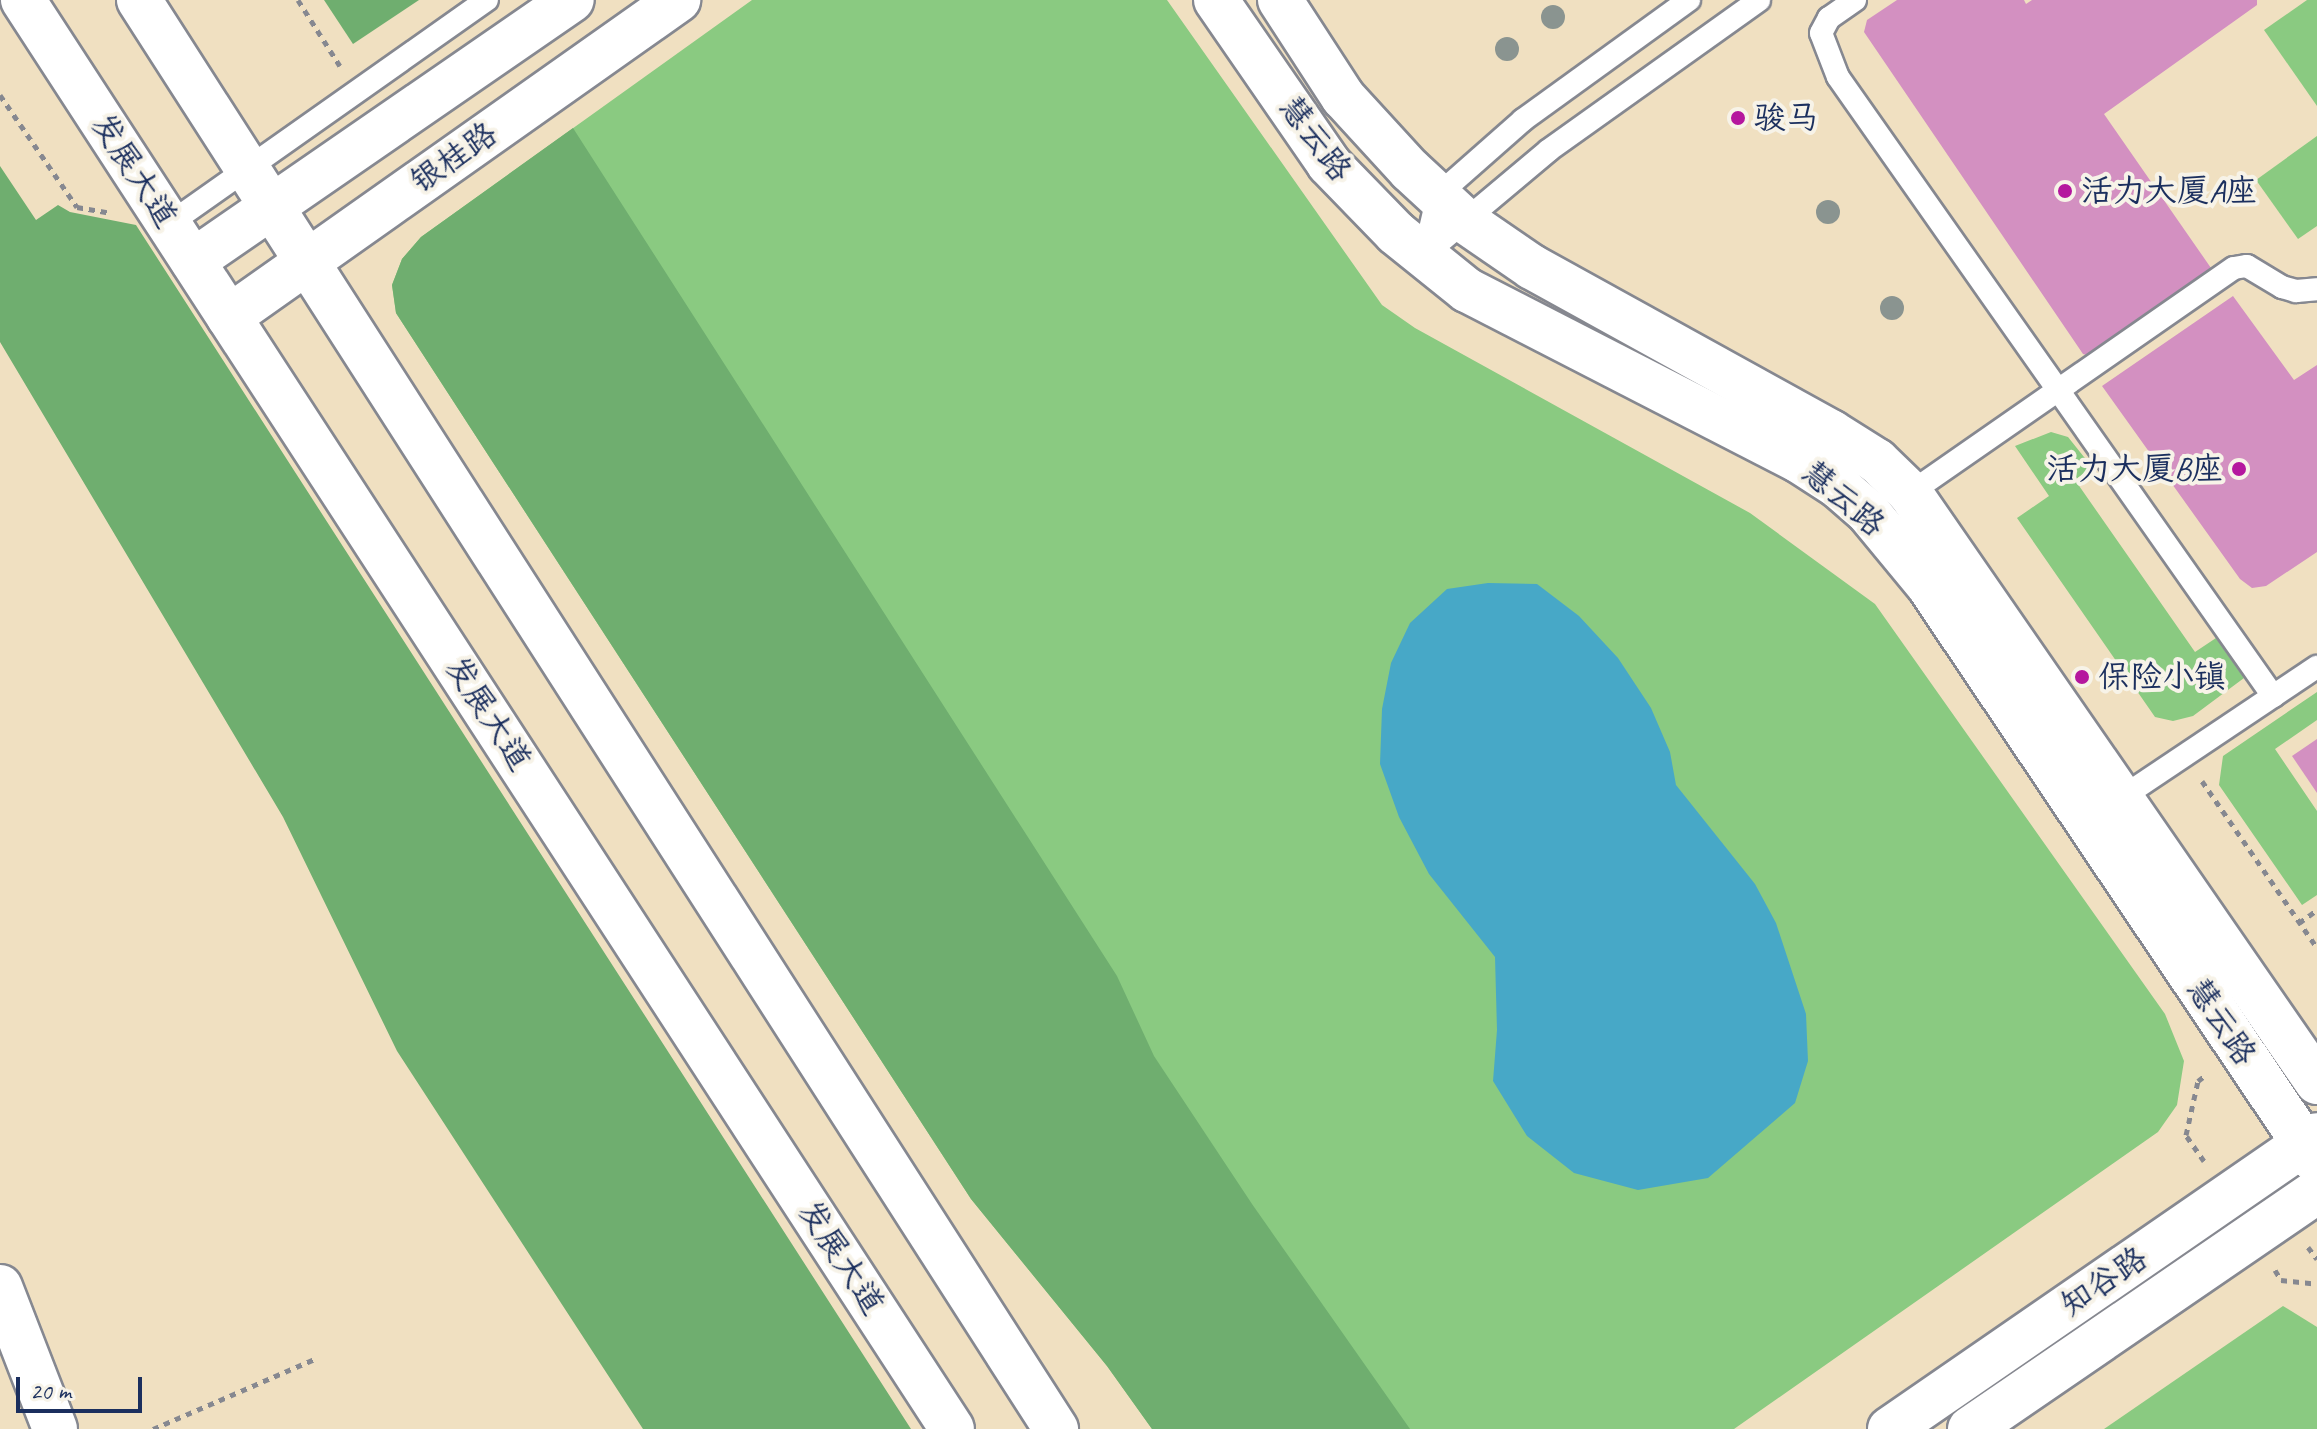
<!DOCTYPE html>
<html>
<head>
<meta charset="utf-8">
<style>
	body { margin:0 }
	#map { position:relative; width:2317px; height:1429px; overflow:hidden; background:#f0e0c1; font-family:Caveat,"LXGW WenKai TC",sans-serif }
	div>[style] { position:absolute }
	.green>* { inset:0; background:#8aca81 }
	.forest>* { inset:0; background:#6fae6f }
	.water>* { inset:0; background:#47a8c7 }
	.building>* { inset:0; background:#d390c1 }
	.path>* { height:5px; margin-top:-2.5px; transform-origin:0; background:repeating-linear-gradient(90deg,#868890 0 6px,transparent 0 12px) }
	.roads { filter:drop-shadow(2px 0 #868890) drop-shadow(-2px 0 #868890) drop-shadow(0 2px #868890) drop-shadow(0 -2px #868890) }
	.service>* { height:22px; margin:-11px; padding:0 11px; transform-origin:11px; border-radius:11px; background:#fff }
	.minor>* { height:44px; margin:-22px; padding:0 22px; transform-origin:22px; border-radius:22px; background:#fff }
	.tertiary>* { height:44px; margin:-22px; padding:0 22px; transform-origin:22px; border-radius:22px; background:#fff }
	.primary>* { height:44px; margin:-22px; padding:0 22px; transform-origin:22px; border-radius:22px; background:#fff }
	.trees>* { width:24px; height:24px; margin:-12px; border-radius:50%; background:#8a9490 }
	.dots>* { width:22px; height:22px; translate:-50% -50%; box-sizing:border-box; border:4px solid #f7f3e8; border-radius:50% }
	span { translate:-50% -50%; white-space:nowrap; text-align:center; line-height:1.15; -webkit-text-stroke:8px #f7f3e8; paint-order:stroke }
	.poi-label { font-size:32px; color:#1b2f5e }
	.left { translate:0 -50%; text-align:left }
	.right { translate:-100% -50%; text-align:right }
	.street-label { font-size:32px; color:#1b2f5e }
	.scale { position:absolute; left:16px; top:1377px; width:126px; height:36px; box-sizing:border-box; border:4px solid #1b2f5e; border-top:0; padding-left:10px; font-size:24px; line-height:28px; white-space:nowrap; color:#1b2f5e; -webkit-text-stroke:6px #f7f3e8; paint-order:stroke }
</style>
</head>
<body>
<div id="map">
	<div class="green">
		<div style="clip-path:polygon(752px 0,1167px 0,1382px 305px,1415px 328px,1750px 513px,1875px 604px,2165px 1014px,2184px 1061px,2177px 1105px,2158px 1132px,1734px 1429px,1152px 1429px,1107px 1366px,971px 1199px,396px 313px,392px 285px,402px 259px,421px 237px)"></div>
		<div style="clip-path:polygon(2307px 0,2317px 0,2317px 106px,2264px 30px)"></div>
		<div style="clip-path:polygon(2317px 136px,2317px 226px,2298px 239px,2256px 180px)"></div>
		<div style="clip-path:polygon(2051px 432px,2068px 437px,2092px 467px,2075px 480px,2195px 652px,2216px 638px,2244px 678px,2193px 716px,2173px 721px,2155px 717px,2017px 518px,2049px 496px,2015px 446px)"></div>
		<div style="clip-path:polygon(2317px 692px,2317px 720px,2275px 749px,2317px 811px,2317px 895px,2302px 905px,2219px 785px,2223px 756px)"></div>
		<div style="clip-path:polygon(2283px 1306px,2317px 1327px,2317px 1429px,2104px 1429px)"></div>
	</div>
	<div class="forest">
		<div style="clip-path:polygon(324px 0,419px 0,353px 44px)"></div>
		<div style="clip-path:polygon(573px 128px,1117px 976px,1154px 1056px,1252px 1204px,1410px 1429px,1152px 1429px,1107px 1366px,971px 1199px,396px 313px,392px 285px,402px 259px,421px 237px)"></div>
		<div style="clip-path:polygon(0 166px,36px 220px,58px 205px,70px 212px,136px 225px,911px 1429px,643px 1429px,397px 1051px,283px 817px,0 342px)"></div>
	</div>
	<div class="water">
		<div style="clip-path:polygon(1488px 583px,1537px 584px,1579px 616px,1618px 658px,1651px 708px,1670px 752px,1676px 785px,1755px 884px,1776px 923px,1806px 1014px,1808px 1061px,1795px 1103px,1708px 1178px,1638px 1190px,1574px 1173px,1527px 1136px,1493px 1081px,1497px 1030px,1495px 957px,1429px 874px,1399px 817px,1380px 764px,1382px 709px,1391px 663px,1410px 623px,1447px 589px)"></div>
	</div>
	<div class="building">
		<div style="clip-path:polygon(1897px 0,2024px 0,2026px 4px,2032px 0,2257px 0,2257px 5px,2104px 114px,2211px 268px,2210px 279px,2094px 357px,2083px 354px,1864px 32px,1867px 20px)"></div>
		<div style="clip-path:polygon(2233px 296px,2294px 380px,2317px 365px,2317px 552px,2266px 586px,2252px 588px,2240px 579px,2102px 386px)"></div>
		<div style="clip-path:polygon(2317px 739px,2317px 793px,2292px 756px)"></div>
	</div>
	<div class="path">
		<div style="left:298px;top:0;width:78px;rotate:57.5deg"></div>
		<div style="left:0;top:95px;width:136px;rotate:55.5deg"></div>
		<div style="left:77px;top:207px;width:35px;rotate:10deg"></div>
		<div style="left:2202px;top:781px;width:203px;rotate:55.4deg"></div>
		<div style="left:2299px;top:923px;width:22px;rotate:-36deg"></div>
		<div style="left:2204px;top:1161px;width:32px;rotate:-125deg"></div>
		<div style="left:2186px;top:1135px;width:55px;rotate:-77.5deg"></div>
		<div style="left:2198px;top:1081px;width:11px;rotate:-38deg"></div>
		<div style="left:2308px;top:1247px;width:15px;rotate:53deg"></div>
		<div style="left:2275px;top:1270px;width:12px;rotate:59deg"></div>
		<div style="left:2281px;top:1280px;width:36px;rotate:6deg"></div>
		<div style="left:153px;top:1429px;width:179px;rotate:-23.4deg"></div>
	</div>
	<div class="roads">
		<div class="service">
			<div style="left:1855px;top:0;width:32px;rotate:145deg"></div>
			<div style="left:1829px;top:18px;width:17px;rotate:118deg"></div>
			<div style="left:1821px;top:33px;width:47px;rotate:68.9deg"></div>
			<div style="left:1838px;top:77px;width:757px;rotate:54.9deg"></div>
			<div style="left:169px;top:224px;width:389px;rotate:-35.2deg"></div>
			<div style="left:1424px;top:255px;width:163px;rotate:-40deg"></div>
			<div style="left:1549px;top:150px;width:258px;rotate:-35.5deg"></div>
			<div style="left:1424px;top:255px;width:62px;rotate:-76.9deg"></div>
			<div style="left:1438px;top:195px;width:113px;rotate:-41.4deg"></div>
			<div style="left:1523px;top:120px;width:205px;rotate:-35.9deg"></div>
			<div style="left:1910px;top:493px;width:394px;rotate:-34.8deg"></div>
			<div style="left:2234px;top:268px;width:13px;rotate:-9deg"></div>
			<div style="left:2247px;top:266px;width:41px;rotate:31deg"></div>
			<div style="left:2282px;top:287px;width:15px;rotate:16deg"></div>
			<div style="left:2296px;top:291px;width:21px;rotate:-5deg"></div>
			<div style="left:2115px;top:802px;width:243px;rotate:-33.8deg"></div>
		</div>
		<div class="minor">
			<div style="left:0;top:1287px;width:152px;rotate:68.8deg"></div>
		</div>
		<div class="tertiary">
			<div style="left:1216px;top:0;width:199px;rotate:55.4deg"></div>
			<div style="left:1329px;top:164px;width:96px;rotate:45.8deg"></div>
			<div style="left:1396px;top:233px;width:91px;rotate:38.8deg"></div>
			<div style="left:1467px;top:290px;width:372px;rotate:27.2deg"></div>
			<div style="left:1798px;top:460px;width:48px;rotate:33deg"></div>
			<div style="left:1838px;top:486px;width:40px;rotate:41deg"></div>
			<div style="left:1868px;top:512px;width:96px;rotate:50.5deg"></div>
			<div style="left:1929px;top:586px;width:695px;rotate:56.08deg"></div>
			<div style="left:1280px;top:0;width:116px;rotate:57deg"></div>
			<div style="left:1343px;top:97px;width:99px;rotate:47.5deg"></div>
			<div style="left:1410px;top:170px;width:75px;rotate:42.8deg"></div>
			<div style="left:1465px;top:221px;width:81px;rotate:34.5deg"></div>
			<div style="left:1532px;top:267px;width:342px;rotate:28.9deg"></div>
			<div style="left:1831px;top:432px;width:54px;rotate:32.2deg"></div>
			<div style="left:1877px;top:461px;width:46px;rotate:44.1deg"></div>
			<div style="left:1910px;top:493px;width:716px;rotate:55.36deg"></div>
			<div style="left:193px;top:261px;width:460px;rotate:-34.6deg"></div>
			<div style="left:229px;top:317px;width:550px;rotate:-35.22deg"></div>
			<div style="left:1890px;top:1429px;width:518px;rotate:-34.55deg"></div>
			<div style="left:1970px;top:1429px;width:421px;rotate:-34.4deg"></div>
		</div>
		<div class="primary">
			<div style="left:23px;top:0;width:1704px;rotate:56.97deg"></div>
			<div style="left:139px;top:0;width:1698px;rotate:57.31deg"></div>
		</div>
	</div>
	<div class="trees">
		<div style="left:1553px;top:17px"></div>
		<div style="left:1507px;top:49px"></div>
		<div style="left:1828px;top:212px"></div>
		<div style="left:1892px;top:308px"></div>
	</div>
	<div class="dots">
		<div style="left:1738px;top:118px;background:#b5179e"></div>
		<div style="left:2065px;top:191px;background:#b5179e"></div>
		<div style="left:2239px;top:469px;background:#b5179e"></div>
		<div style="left:2082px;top:677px;background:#b5179e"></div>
	</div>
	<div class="poi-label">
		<span class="left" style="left:1754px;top:118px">骏马</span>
		<span class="left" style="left:2081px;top:191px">活力大厦A座</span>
		<span class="right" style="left:2223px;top:469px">活力大厦B座</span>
		<span class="left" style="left:2098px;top:677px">保险小镇</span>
	</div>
	<div class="street-label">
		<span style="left:1315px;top:139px;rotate:53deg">慧云路</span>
		<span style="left:454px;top:158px;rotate:-35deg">银桂路</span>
		<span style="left:134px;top:171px;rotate:57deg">发展大道</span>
		<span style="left:1843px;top:499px;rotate:40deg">慧云路</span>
		<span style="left:488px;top:714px;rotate:57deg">发展大道</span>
		<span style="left:2221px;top:1022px;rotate:56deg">慧云路</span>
		<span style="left:841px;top:1258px;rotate:57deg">发展大道</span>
		<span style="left:2104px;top:1282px;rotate:-34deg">知谷路</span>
	</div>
	<div class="scale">20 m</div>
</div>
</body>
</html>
